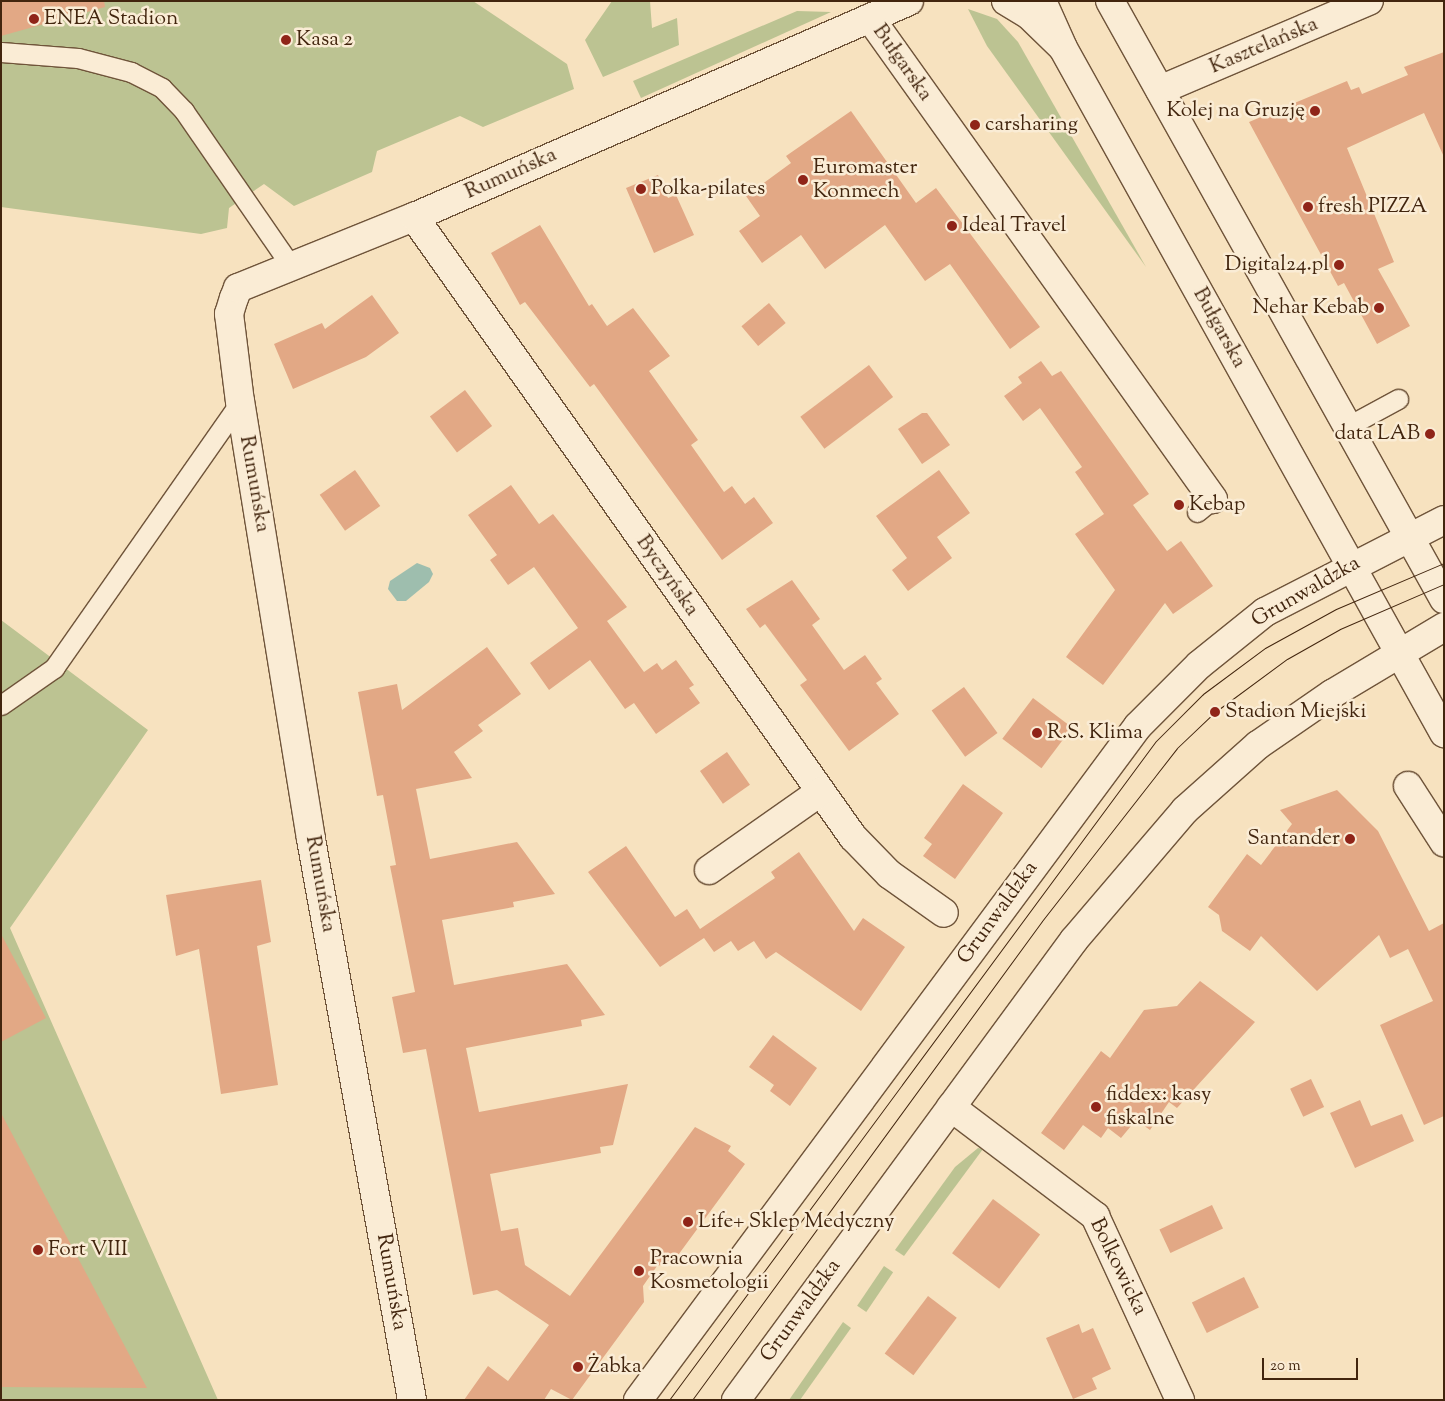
<!DOCTYPE html>
<html>
<head>
<meta charset="utf-8">
<style>
	body { margin:0 }
	#map { position:relative; width:1445px; height:1401px; overflow:hidden; background:#f7e2bf; font-family:"Sorts Mill Goudy",serif }
	div>[style] { position:absolute }
	.green>* { inset:0; background:#bcc392; transform-origin:0 0 }
	.water>* { inset:0; background:#9ebeae }
	.building>* { inset:0; background:#e2a885; transform-origin:0 0 }
	.roads { filter:drop-shadow(1px 0 #6f543a) drop-shadow(-1px 0 #6f543a) drop-shadow(0 1px #6f543a) drop-shadow(0 -1px #6f543a) }
	.lane>* { height:19px; margin:-9.5px; padding:0 9.5px; transform-origin:9.5px; border-radius:9.5px; background:#faecd5 }
	.street>* { height:28px; margin:-14px; padding:0 14px; transform-origin:14px; border-radius:14px; background:#faecd5 }
	.secondary>* { height:28px; margin:-14px; padding:0 14px; transform-origin:14px; border-radius:14px; background:#faecd5 }
	.tram>* { height:1px; margin:-0.5px; padding:0 0.5px; transform-origin:0.5px; border-radius:0.5px; background:#42250e }
	.dots>* { width:14px; height:14px; translate:-50% -50%; box-sizing:border-box; border:2px solid #faecd5; border-radius:50% }
	span { translate:-50% -50%; white-space:nowrap; text-align:center; line-height:1.15; -webkit-text-stroke:5px #faecd5; paint-order:stroke }
	.poi-label { font-size:21px; color:#42250e }
	.left { translate:0 -50%; text-align:left }
	.right { translate:-100% -50%; text-align:right }
	.street-label { font-size:21px; color:#42250e }
	.frame { position:absolute; inset:0; border:2px solid #42250e; pointer-events:none }
	.scale { position:absolute; left:1262px; top:1358px; width:96px; height:22px; box-sizing:border-box; border:2px solid #42250e; border-top:0; padding-left:6px; font-size:15px; line-height:18px; white-space:nowrap; color:#42250e; -webkit-text-stroke:4px #faecd5; paint-order:stroke }
</style>
</head>
<body>
<div id="map">
	<div class="green">
		<div style="clip-path:polygon(1px 1px,473px 1px,567px 64px,574px 89px,483px 127px,460px 116px,377px 151px,372px 172px,294px 206px,264px 184px,229px 208px,227px 228px,201px 234px,1px 207px)"></div>
		<div style="clip-path:polygon(612px 1px,650px 1px,652px 28px,677px 18px,679px 45px,603px 77px,585px 40px)"></div>
		<div style="clip-path:polygon(968px 9px,997px 19px,1018px 42px,1146px 267px,987px 46px)"></div>
		<div style="clip-path:polygon(797px 11px,831px 12px,641px 98px,633px 81px)"></div>
		<div style="clip-path:polygon(1px 620px,148px 730px,10px 928px,218px 1400px,1px 1400px)"></div>
		<div style="clip-path:polygon(978px 1148px,983px 1149px,904px 1256px,895px 1250px,955px 1167px)"></div>
		<div style="left:884px;top:1266px;width:11px;height:48px;rotate:34deg"></div>
		<div style="clip-path:polygon(843px 1322px,851px 1328px,800px 1400px,789px 1400px)"></div>
	</div>
	<div class="water">
		<div style="clip-path:polygon(417px 563px,430px 568px,433px 574px,429px 582px,406px 601px,397px 601px,388px 589px,390px 581px)"></div>
	</div>
	<div class="building">
		<div style="clip-path:polygon(1px 1px,104px 1px,105px 7px,1px 36px)"></div>
		<div style="clip-path:polygon(1444px 52px,1444px 157px,1424px 113px,1347px 148px,1394px 262px,1378px 269px,1410px 326px,1377px 344px,1344px 283px,1338px 286px,1249px 122px,1347px 81px,1351px 90px,1359px 87px,1362px 94px,1408px 75px,1404px 67px)"></div>
		<div style="clip-path:polygon(851px 111px,916px 203px,936px 188px,1040px 327px,1010px 349px,950px 264px,925px 281px,885px 225px,825px 269px,801px 235px,762px 263px,739px 231px,760px 216px,746px 196px,791px 163px,786px 156px)"></div>
		<div style="clip-path:polygon(658px 175px,668px 198px,676px 195px,694px 235px,654px 253px,626px 188px)"></div>
		<div style="clip-path:polygon(540px 225px,589px 306px,592px 304px,607px 326px,633px 308px,670px 356px,649px 371px,698px 440px,691px 445px,724px 492px,732px 486px,745px 504px,754px 497px,773px 523px,722px 560px,594px 384px,590px 387px,525px 302px,520px 305px,491px 253px)"></div>
		<div style="clip-path:polygon(372px 295px,399px 333px,366px 357px,293px 389px,274px 344px,322px 323px,325px 329px)"></div>
		<div style="left:769px;top:303px;width:26px;height:36px;rotate:50deg"></div>
		<div style="clip-path:polygon(1041px 361px,1052px 376px,1061px 371px,1149px 494px,1133px 505px,1167px 551px,1181px 541px,1213px 586px,1173px 614px,1165px 603px,1103px 685px,1066px 657px,1115px 590px,1075px 534px,1104px 514px,1075px 472px,1082px 467px,1040px 408px,1023px 421px,1004px 396px,1022px 383px,1018px 377px)"></div>
		<div style="left:869px;top:365px;width:40px;height:86px;rotate:53deg"></div>
		<div style="left:465px;top:390px;width:45px;height:44px;rotate:53deg"></div>
		<div style="clip-path:polygon(922px 413px,927px 413px,950px 445px,922px 464px,898px 429px)"></div>
		<div style="left:355px;top:470px;width:44px;height:43px;rotate:55deg"></div>
		<div style="clip-path:polygon(939px 470px,970px 513px,937px 537px,952px 558px,908px 591px,892px 570px,907px 558px,876px 516px)"></div>
		<div style="clip-path:polygon(511px 485px,539px 524px,553px 514px,627px 607px,607px 621px,644px 672px,657px 663px,662px 670px,676px 660px,694px 685px,689px 688px,700px 703px,656px 734px,634px 703px,625px 709px,590px 660px,549px 690px,530px 663px,578px 628px,534px 567px,508px 585px,490px 560px,497px 555px,468px 515px)"></div>
		<div style="clip-path:polygon(792px 580px,820px 619px,812px 625px,844px 670px,865px 655px,882px 679px,876px 683px,899px 714px,849px 751px,800px 685px,807px 680px,765px 624px,760px 628px,746px 609px)"></div>
		<div style="clip-path:polygon(487px 647px,521px 694px,478px 725px,483px 731px,454px 752px,472px 778px,416px 789px,430px 859px,517px 842px,555px 894px,513px 902px,514px 907px,442px 920px,454px 985px,567px 964px,605px 1015px,581px 1020px,582px 1026px,466px 1048px,479px 1112px,628px 1084px,613px 1145px,600px 1147px,601px 1153px,490px 1174px,501px 1231px,518px 1228px,525px 1265px,570px 1296px,695px 1127px,731px 1146px,728px 1151px,745px 1164px,673px 1262px,657px 1266px,643px 1286px,644px 1302px,572px 1400px,551px 1389px,544px 1400px,464px 1400px,488px 1366px,508px 1381px,549px 1325px,497px 1290px,473px 1295px,426px 1049px,403px 1053px,392px 997px,415px 992px,390px 866px,396px 865px,383px 795px,377px 796px,358px 692px,397px 684px,402px 710px)"></div>
		<div style="left:964px;top:687px;width:57px;height:40px;rotate:54deg"></div>
		<div style="left:1033px;top:698px;width:49px;height:51px;rotate:37deg"></div>
		<div style="left:727px;top:752px;width:40px;height:33px;rotate:55deg"></div>
		<div style="clip-path:polygon(963px 784px,1003px 813px,955px 879px,923px 856px,932px 844px,924px 838px)"></div>
		<div style="clip-path:polygon(1337px 790px,1378px 831px,1429px 931px,1444px 923px,1444px 1116px,1424px 1125px,1380px 1025px,1433px 1001px,1408px 949px,1390px 958px,1379px 935px,1317px 991px,1261px 936px,1250px 951px,1222px 931px,1219px 915px,1208px 907px,1247px 854px,1261px 865px,1292px 824px,1280px 810px)"></div>
		<div style="clip-path:polygon(626px 846px,675px 917px,687px 909px,700px 929px,775px 878px,771px 872px,799px 852px,854px 931px,863px 918px,905px 947px,861px 1011px,776px 952px,766px 959px,754px 941px,738px 951px,731px 941px,714px 952px,704px 938px,660px 967px,588px 872px)"></div>
		<div style="clip-path:polygon(261px 880px,271px 942px,257px 946px,278px 1085px,221px 1094px,199px 949px,176px 956px,166px 895px)"></div>
		<div style="clip-path:polygon(1px 934px,46px 1018px,1px 1042px)"></div>
		<div style="clip-path:polygon(1200px 981px,1255px 1022px,1177px 1108px,1169px 1102px,1150px 1130px,1136px 1120px,1121px 1138px,1108px 1128px,1101px 1138px,1083px 1125px,1064px 1150px,1041px 1133px,1101px 1051px,1110px 1058px,1144px 1010px,1177px 1006px)"></div>
		<div style="clip-path:polygon(773px 1035px,817px 1068px,790px 1106px,770px 1091px,774px 1085px,749px 1067px)"></div>
		<div style="left:1311px;top:1079px;width:31px;height:23px;rotate:65deg"></div>
		<div style="clip-path:polygon(1360px 1100px,1371px 1126px,1402px 1114px,1414px 1141px,1355px 1168px,1330px 1113px)"></div>
		<div style="clip-path:polygon(1px 1113px,147px 1388px,1px 1387px)"></div>
		<div style="left:993px;top:1199px;width:59px;height:68px;rotate:37deg"></div>
		<div style="left:1212px;top:1205px;width:26px;height:58px;rotate:65deg"></div>
		<div style="left:1244px;top:1277px;width:34px;height:58px;rotate:64deg"></div>
		<div style="left:928px;top:1296px;width:36px;height:72px;rotate:37deg"></div>
		<div style="clip-path:polygon(1079px 1324px,1082px 1333px,1093px 1328px,1111px 1369px,1092px 1378px,1097px 1389px,1073px 1399px,1046px 1338px)"></div>
	</div>
	<div class="roads">
		<div class="lane">
			<div style="left:1px;top:52px;width:77px;rotate:4.5deg"></div>
			<div style="left:78px;top:58px;width:55px;rotate:14.8deg"></div>
			<div style="left:131px;top:72px;width:35px;rotate:27deg"></div>
			<div style="left:162px;top:88px;width:32px;rotate:46deg"></div>
			<div style="left:184px;top:111px;width:188px;rotate:55.4deg"></div>
			<div style="left:1348px;top:426px;width:57px;rotate:-28.4deg"></div>
			<div style="left:1197px;top:512px;width:21px;rotate:-39deg"></div>
			<div style="left:1px;top:705px;width:65px;rotate:-34.9deg"></div>
			<div style="left:54px;top:668px;width:325px;rotate:-55deg"></div>
		</div>
		<div class="street">
			<div style="left:1006px;top:1px;width:26px;rotate:31deg"></div>
			<div style="left:1028px;top:14px;width:47px;rotate:44.1deg"></div>
			<div style="left:870px;top:18px;width:591px;rotate:54.51deg"></div>
			<div style="left:1160px;top:90px;width:227px;rotate:-23.1deg"></div>
			<div style="left:414px;top:217px;width:760px;rotate:54.7deg"></div>
			<div style="left:853px;top:837px;width:52px;rotate:45.8deg"></div>
			<div style="left:889px;top:874px;width:67px;rotate:35.3deg"></div>
			<div style="left:1408px;top:786px;width:67px;rotate:57.3deg"></div>
			<div style="left:709px;top:870px;width:136px;rotate:-35.1deg"></div>
			<div style="left:951px;top:1107px;width:181px;rotate:37.1deg"></div>
			<div style="left:1095px;top:1216px;width:203px;rotate:65.2deg"></div>
			<div style="left:412px;top:1400px;width:570px;rotate:-100.21deg"></div>
			<div style="left:311px;top:839px;width:443px;rotate:-99.2deg"></div>
			<div style="left:240px;top:402px;width:89px;rotate:-97.1deg"></div>
			<div style="left:229px;top:314px;width:17px;rotate:-73deg"></div>
			<div style="left:234px;top:298px;width:11px;rotate:-68deg"></div>
			<div style="left:238px;top:288px;width:190px;rotate:-22deg"></div>
			<div style="left:414px;top:217px;width:540px;rotate:-23.57deg"></div>
		</div>
		<div class="secondary">
			<div style="left:1042px;top:1px;width:51px;rotate:65.9deg"></div>
			<div style="left:1063px;top:48px;width:784px;rotate:60.92deg"></div>
			<div style="left:1110px;top:1px;width:685px;rotate:60.82deg"></div>
			<div style="left:638px;top:1400px;width:839px;rotate:-53.43deg"></div>
			<div style="left:1138px;top:726px;width:86px;rotate:-45deg"></div>
			<div style="left:1199px;top:665px;width:85px;rotate:-38.8deg"></div>
			<div style="left:1265px;top:612px;width:201px;rotate:-27.2deg"></div>
			<div style="left:736px;top:1400px;width:571px;rotate:-53.69deg"></div>
			<div style="left:1074px;top:940px;width:171px;rotate:-49.5deg"></div>
			<div style="left:1185px;top:810px;width:98px;rotate:-41.7deg"></div>
			<div style="left:1258px;top:745px;width:90px;rotate:-34.6deg"></div>
			<div style="left:1332px;top:694px;width:131px;rotate:-30.9deg"></div>
		</div>
	</div>
	<div class="tram">
		<div style="left:669px;top:1400px;width:819px;rotate:-53.54deg"></div>
		<div style="left:1156px;top:741px;width:66px;rotate:-45deg"></div>
		<div style="left:1203px;top:694px;width:77px;rotate:-36.6deg"></div>
		<div style="left:1265px;top:648px;width:81px;rotate:-28.8deg"></div>
		<div style="left:1336px;top:609px;width:117px;rotate:-23.1deg"></div>
		<div style="left:692px;top:1400px;width:593px;rotate:-53.84deg"></div>
		<div style="left:1042px;top:921px;width:219px;rotate:-52deg"></div>
		<div style="left:1177px;top:748px;width:52px;rotate:-43.5deg"></div>
		<div style="left:1215px;top:712px;width:89px;rotate:-36.4deg"></div>
		<div style="left:1287px;top:659px;width:61px;rotate:-29.5deg"></div>
		<div style="left:1340px;top:629px;width:113px;rotate:-23.4deg"></div>
	</div>
	<div class="dots">
		<div style="left:34px;top:19px;background:#8f2418"></div>
		<div style="left:286px;top:40px;background:#8f2418"></div>
		<div style="left:1315px;top:111px;background:#8f2418"></div>
		<div style="left:975px;top:125px;background:#8f2418"></div>
		<div style="left:803px;top:180px;background:#8f2418"></div>
		<div style="left:641px;top:189px;background:#8f2418"></div>
		<div style="left:1308px;top:207px;background:#8f2418"></div>
		<div style="left:952px;top:226px;background:#8f2418"></div>
		<div style="left:1339px;top:265px;background:#8f2418"></div>
		<div style="left:1379px;top:308px;background:#8f2418"></div>
		<div style="left:1430px;top:434px;background:#8f2418"></div>
		<div style="left:1179px;top:505px;background:#8f2418"></div>
		<div style="left:1215px;top:712px;background:#8f2418"></div>
		<div style="left:1037px;top:733px;background:#8f2418"></div>
		<div style="left:1350px;top:839px;background:#8f2418"></div>
		<div style="left:1096px;top:1107px;background:#8f2418"></div>
		<div style="left:688px;top:1222px;background:#8f2418"></div>
		<div style="left:38px;top:1250px;background:#8f2418"></div>
		<div style="left:639px;top:1271px;background:#8f2418"></div>
		<div style="left:578px;top:1367px;background:#8f2418"></div>
	</div>
	<div class="poi-label">
		<span class="left" style="left:44px;top:19px">ENEA Stadion</span>
		<span class="left" style="left:296px;top:40px">Kasa 2</span>
		<span class="right" style="left:1305px;top:111px">Kolej na Gruzję</span>
		<span class="left" style="left:985px;top:125px">carsharing</span>
		<span class="left" style="left:813px;top:180px">Euromaster<br>Konmech</span>
		<span class="left" style="left:651px;top:189px">Polka-pilates</span>
		<span class="left" style="left:1318px;top:207px">fresh PIZZA</span>
		<span class="left" style="left:962px;top:226px">Ideal Travel</span>
		<span class="right" style="left:1329px;top:265px">Digital24.pl</span>
		<span class="right" style="left:1369px;top:308px">Nehar Kebab</span>
		<span class="right" style="left:1420px;top:434px">data LAB</span>
		<span class="left" style="left:1189px;top:505px">Kebap</span>
		<span class="left" style="left:1225px;top:712px">Stadion Miejski</span>
		<span class="left" style="left:1047px;top:733px">R.S. Klima</span>
		<span class="right" style="left:1340px;top:839px">Santander</span>
		<span class="left" style="left:1106px;top:1107px">fiddex: kasy<br>fiskalne</span>
		<span class="left" style="left:698px;top:1222px">Life+ Sklep Medyczny</span>
		<span class="left" style="left:48px;top:1250px">Fort VIII</span>
		<span class="left" style="left:650px;top:1271px">Pracownia<br>Kosmetologii</span>
		<span class="left" style="left:588px;top:1367px">Żabka</span>
	</div>
	<div class="street-label">
		<span style="left:1264px;top:46px;rotate:-23deg">Kasztelańska</span>
		<span style="left:902px;top:63px;rotate:55deg">Bułgarska</span>
		<span style="left:511px;top:174px;rotate:-24deg">Rumuńska</span>
		<span style="left:1219px;top:328px;rotate:61deg">Bułgarska</span>
		<span style="left:254px;top:484px;rotate:80deg">Rumuńska</span>
		<span style="left:667px;top:576px;rotate:55deg">Byczyńska</span>
		<span style="left:1306px;top:592px;rotate:-30deg">Grunwaldzka</span>
		<span style="left:320px;top:884px;rotate:80deg">Rumuńska</span>
		<span style="left:998px;top:913px;rotate:-54deg">Grunwaldzka</span>
		<span style="left:1118px;top:1267px;rotate:64deg">Bolkowicka</span>
		<span style="left:391px;top:1282px;rotate:80deg">Rumuńska</span>
		<span style="left:801px;top:1311px;rotate:-54deg">Grunwaldzka</span>
	</div>
	<div class="frame"></div>
	<div class="scale">20 m</div>
</div>
</body>
</html>
